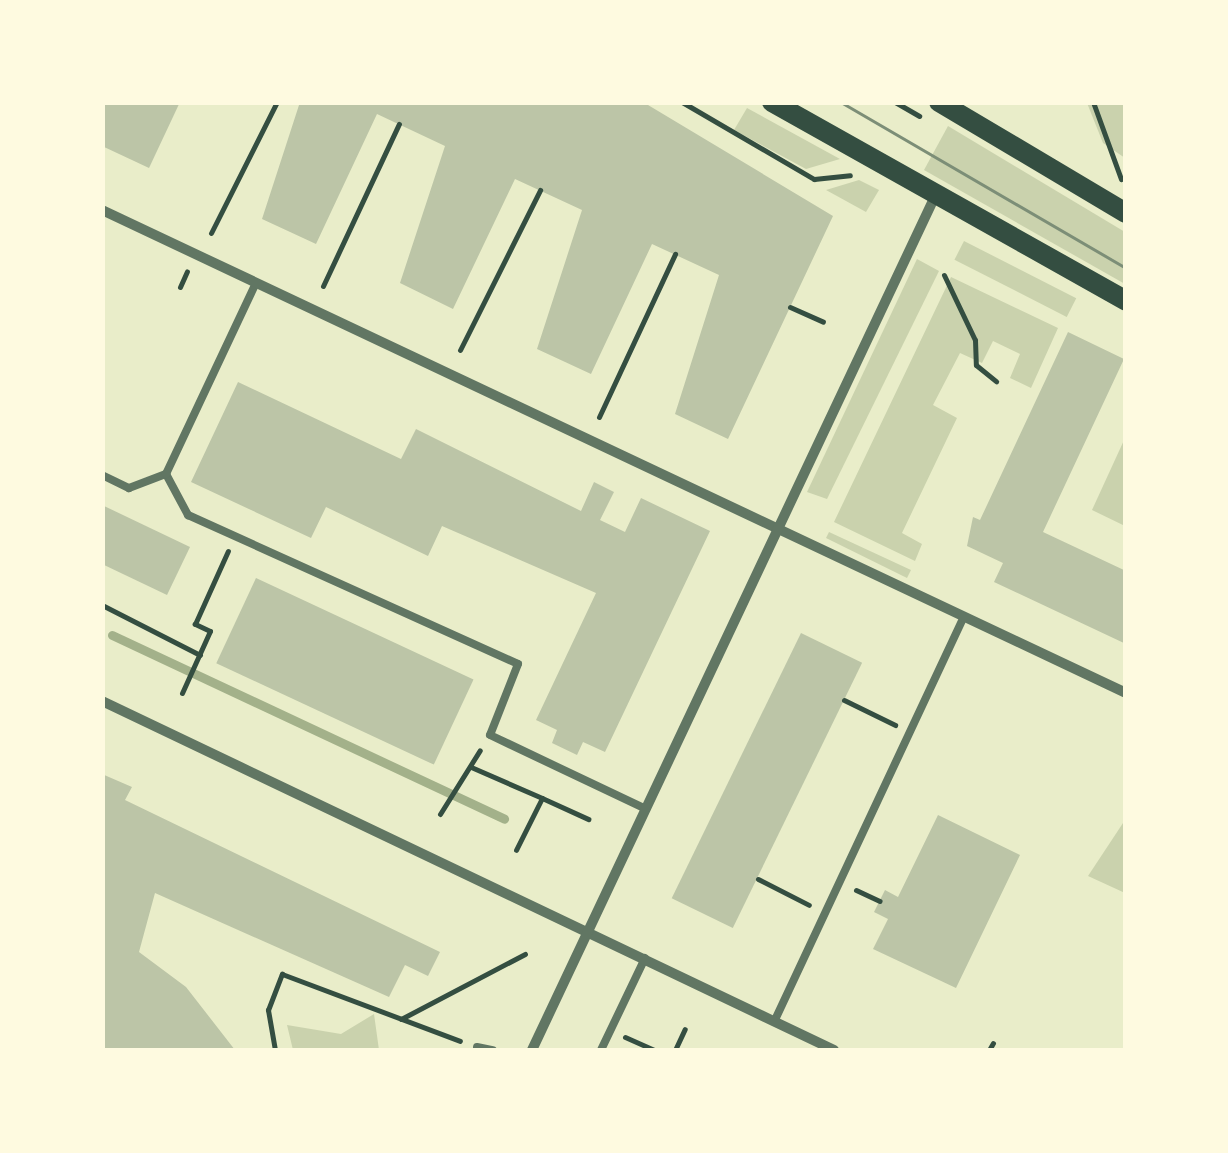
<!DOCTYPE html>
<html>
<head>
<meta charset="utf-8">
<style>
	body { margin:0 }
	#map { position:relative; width:1228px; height:1153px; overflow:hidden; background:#e9edc9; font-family:Lato,sans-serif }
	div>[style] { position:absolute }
	.green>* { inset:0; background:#cad2ad; transform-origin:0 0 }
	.stream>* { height:9px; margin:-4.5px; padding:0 4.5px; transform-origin:4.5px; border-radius:4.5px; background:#a3b18a }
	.building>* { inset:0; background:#bcc5a7; transform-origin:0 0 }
	.path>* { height:5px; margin:-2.5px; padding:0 2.5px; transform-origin:2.5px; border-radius:2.5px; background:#344e41 }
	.service>* { height:8px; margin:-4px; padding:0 4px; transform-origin:4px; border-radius:4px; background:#617663 }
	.minor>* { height:10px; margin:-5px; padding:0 5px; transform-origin:5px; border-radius:5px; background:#617663 }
	.secondary>* { height:20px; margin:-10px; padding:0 10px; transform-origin:10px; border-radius:10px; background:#344e41 }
	.tram>* { height:2.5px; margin:-1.25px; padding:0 1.25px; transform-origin:1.25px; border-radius:1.25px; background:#7c8e77 }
	span { translate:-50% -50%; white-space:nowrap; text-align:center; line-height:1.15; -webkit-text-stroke:9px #fefae0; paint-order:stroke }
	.frame { position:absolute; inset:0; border:105px solid #fefae0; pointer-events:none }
</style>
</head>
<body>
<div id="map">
	<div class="green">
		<div style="clip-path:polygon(1087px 103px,1125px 103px,1125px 158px,1103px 143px)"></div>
		<div style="clip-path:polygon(747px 108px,840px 159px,806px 169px,734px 130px)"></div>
		<div style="clip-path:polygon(948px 126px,1125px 232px,1125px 284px,924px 170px)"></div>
		<div style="clip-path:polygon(859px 180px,879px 190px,866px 212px,826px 190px)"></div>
		<div style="left:964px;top:241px;width:126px;height:21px;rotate:27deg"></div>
		<div style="clip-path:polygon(917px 259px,939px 271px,827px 499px,807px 492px)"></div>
		<div style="clip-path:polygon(951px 277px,1058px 328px,1031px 388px,1010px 378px,1020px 354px,993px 341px,982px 363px,960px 353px,933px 405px,957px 418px,902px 533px,922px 544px,915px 561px,834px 522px)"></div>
		<div style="clip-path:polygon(1125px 438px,1125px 526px,1092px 510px)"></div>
		<div style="clip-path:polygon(829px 532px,911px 570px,907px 578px,826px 538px)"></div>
		<div style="clip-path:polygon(1125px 820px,1125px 893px,1088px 876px)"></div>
		<div style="clip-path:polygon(374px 1014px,379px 1050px,293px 1050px,287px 1025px,341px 1034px)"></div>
	</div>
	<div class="stream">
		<div style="left:112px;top:635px;width:433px;rotate:25.1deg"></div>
	</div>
	<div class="building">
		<div style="clip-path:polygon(102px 102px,180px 102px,149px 168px,102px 146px)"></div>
		<div style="clip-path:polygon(300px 102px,643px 102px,833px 216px,728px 439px,675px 414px,719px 275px,652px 244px,591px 374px,537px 349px,582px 210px,515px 179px,453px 309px,400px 283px,445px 146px,377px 114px,316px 244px,262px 219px)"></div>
		<div style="clip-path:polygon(1068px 332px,1124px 359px,1043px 532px,1126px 571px,1126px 644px,994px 582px,1003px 563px,967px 546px,973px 517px,980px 520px)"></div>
		<div style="clip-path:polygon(238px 382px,401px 459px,416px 429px,581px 511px,594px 482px,614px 492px,600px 520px,625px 532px,641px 498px,710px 531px,605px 752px,583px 742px,577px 755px,552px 743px,557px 730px,536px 720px,596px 593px,442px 526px,428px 556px,326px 507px,311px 538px,191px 482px)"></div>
		<div style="clip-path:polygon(102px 505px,190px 547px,167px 595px,102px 564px)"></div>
		<div style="left:256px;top:578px;width:240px;height:94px;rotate:25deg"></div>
		<div style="left:801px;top:633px;width:68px;height:295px;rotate:26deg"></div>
		<div style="clip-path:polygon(102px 774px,132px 787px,125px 800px,440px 952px,428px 976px,405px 965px,389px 997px,155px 893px,139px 952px,186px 987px,235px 1050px,102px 1050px)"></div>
		<div style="clip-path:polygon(938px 815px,1020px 855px,956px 988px,873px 949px,888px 919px,874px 912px,885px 890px,898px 897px)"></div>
	</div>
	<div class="path">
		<div style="left:682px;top:102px;width:153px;rotate:30.3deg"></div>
		<div style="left:814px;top:179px;width:36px;rotate:-6deg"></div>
		<div style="left:895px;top:102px;width:28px;rotate:30deg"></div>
		<div style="left:1093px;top:102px;width:82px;rotate:70deg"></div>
		<div style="left:211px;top:233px;width:147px;rotate:-63.3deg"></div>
		<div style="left:944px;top:275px;width:72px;rotate:64.5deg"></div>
		<div style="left:975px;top:340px;width:25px;rotate:88deg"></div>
		<div style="left:976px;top:365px;width:26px;rotate:39deg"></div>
		<div style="left:323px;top:286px;width:179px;rotate:-64.9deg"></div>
		<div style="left:180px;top:287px;width:17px;rotate:-66deg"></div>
		<div style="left:790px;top:307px;width:36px;rotate:24deg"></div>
		<div style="left:460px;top:350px;width:179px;rotate:-63.4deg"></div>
		<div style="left:599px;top:417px;width:180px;rotate:-65deg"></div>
		<div style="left:102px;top:605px;width:110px;rotate:27deg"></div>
		<div style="left:182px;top:693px;width:68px;rotate:-65.7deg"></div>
		<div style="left:210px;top:631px;width:17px;rotate:-155deg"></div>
		<div style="left:195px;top:624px;width:80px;rotate:-65.7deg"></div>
		<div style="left:844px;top:700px;width:57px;rotate:26.1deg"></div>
		<div style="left:471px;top:767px;width:77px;rotate:23.6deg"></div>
		<div style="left:542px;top:798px;width:58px;rotate:116.6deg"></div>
		<div style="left:542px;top:798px;width:51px;rotate:24.5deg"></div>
		<div style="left:440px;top:814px;width:75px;rotate:-58deg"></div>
		<div style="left:758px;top:879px;width:57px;rotate:27deg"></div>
		<div style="left:856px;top:890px;width:26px;rotate:25deg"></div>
		<div style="left:401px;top:1019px;width:140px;rotate:-27.7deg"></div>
		<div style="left:625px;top:1037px;width:32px;rotate:24deg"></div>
		<div style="left:275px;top:1050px;width:41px;rotate:-99.9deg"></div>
		<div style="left:268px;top:1010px;width:39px;rotate:-69deg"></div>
		<div style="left:282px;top:974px;width:190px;rotate:20.6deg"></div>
		<div style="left:675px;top:1050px;width:23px;rotate:-65deg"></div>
		<div style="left:989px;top:1050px;width:8px;rotate:-60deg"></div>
	</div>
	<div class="service">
		<div style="left:166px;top:474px;width:47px;rotate:61.8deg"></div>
		<div style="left:188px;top:515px;width:362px;rotate:24.3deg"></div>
		<div style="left:518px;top:664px;width:76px;rotate:111.5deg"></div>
		<div style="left:490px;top:735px;width:173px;rotate:25.4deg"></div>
		<div style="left:102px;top:475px;width:30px;rotate:26deg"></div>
		<div style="left:129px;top:488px;width:40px;rotate:-21deg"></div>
		<div style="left:166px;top:474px;width:211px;rotate:-64.8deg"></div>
		<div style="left:774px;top:1022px;width:446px;rotate:-64.9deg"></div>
		<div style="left:477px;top:1047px;width:16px;rotate:11deg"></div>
		<div style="left:601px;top:1050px;width:102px;rotate:-64.4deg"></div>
	</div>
	<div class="minor">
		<div style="left:102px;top:210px;width:1132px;rotate:25.25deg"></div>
		<div style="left:102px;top:701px;width:811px;rotate:25.49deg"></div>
		<div style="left:532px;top:1050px;width:947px;rotate:-64.73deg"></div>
	</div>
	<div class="secondary">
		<div style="left:772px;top:102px;width:406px;rotate:29.3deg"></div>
		<div style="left:939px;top:102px;width:217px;rotate:30.7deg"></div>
	</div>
	<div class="tram">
		<div style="left:841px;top:102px;width:330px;rotate:30.2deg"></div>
	</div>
	<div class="frame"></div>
</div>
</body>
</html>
